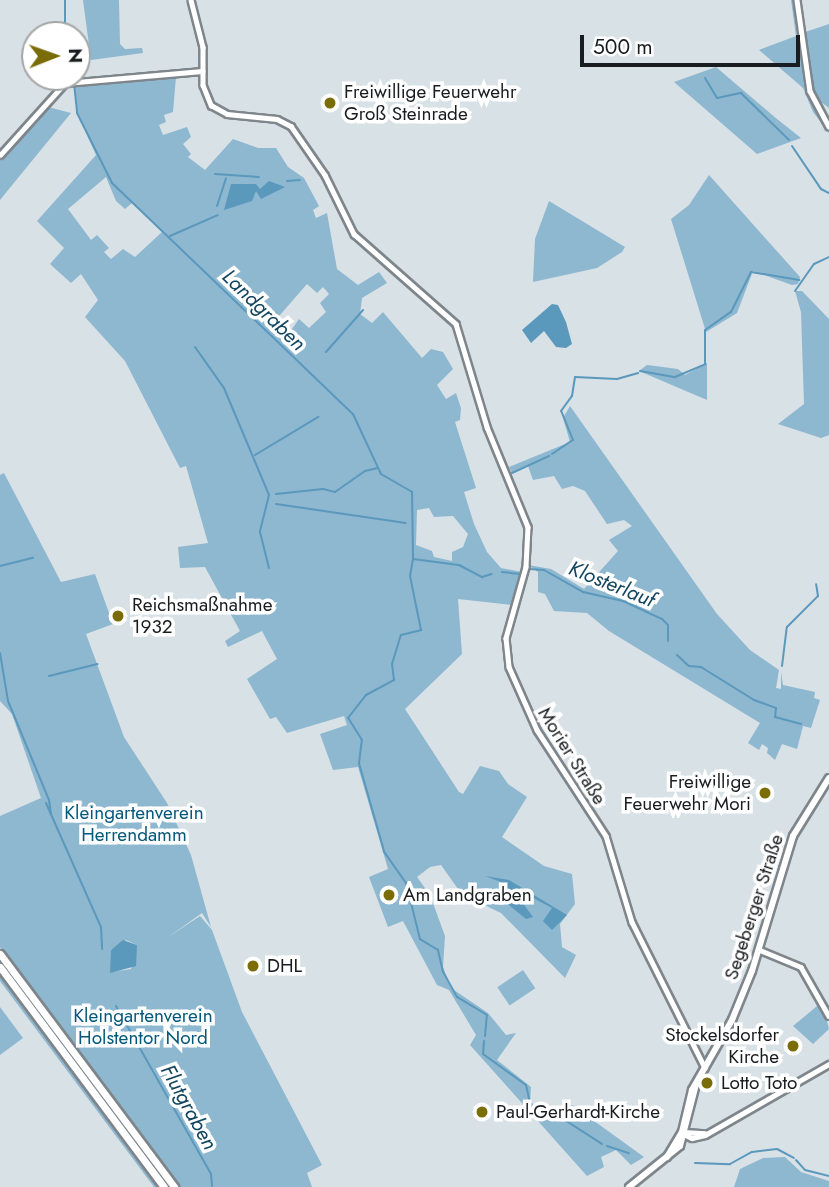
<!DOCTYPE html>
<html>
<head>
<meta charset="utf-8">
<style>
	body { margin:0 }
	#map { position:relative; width:829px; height:1187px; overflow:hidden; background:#d8e1e6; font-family:Jost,sans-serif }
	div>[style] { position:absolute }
	.green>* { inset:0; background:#8eb7d0; transform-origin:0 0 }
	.water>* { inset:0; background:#5a98bc }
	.stream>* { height:2px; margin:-1px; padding:0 1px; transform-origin:1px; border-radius:1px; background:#5a98bc }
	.roads { filter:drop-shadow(2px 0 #7e868b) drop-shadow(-2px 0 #7e868b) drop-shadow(0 2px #7e868b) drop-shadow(0 -2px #7e868b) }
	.tertiary>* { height:4.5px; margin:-2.25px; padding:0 2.25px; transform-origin:2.25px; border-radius:2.25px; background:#fff }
	.secondary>* { height:4.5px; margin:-2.25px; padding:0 2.25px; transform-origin:2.25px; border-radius:2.25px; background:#fff }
	.primary>* { height:6px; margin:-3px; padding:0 3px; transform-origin:3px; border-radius:3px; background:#fff }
	.motorway>* { height:7px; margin:-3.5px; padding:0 3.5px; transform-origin:3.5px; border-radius:3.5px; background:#fff }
	.dots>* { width:19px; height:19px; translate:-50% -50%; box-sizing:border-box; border:4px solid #fff; border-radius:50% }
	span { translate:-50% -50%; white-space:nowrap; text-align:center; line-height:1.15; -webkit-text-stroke:7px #fff; paint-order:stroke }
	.poi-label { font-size:19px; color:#191d1f }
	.left { translate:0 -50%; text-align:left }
	.right { translate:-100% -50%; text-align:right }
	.street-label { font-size:19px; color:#191d1f }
	.park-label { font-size:19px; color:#05587c }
	.water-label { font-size:21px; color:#12455f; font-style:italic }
	.north { position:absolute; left:21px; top:21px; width:70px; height:70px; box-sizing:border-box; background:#fff; border:2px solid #a3a5a5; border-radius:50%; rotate:89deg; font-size:19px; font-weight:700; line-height:28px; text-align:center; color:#191d1f }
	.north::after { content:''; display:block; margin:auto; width:24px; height:32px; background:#7a6d08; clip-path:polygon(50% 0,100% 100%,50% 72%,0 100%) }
	.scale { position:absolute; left:580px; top:35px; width:220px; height:32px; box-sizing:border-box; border:4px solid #191d1f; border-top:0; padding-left:9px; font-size:21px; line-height:24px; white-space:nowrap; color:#191d1f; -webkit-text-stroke:5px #fff; paint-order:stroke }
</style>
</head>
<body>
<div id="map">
	<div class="green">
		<div style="clip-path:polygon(83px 0,119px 0,120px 44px,125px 49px,142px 48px,143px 53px,91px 60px)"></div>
		<div style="clip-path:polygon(791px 0,800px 0,805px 32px,829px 24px,829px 108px,817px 99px,829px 118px,829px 133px,813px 112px,803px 88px,759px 50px,796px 36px)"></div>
		<div style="clip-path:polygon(716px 67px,777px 119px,801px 138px,757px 154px,674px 82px)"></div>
		<div style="clip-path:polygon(evenodd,176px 77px,173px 112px,164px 115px,166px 122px,159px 125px,163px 135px,187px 127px,191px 137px,183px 144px,191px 154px,188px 157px,205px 170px,233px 139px,258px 148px,276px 148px,288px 167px,304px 178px,319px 206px,313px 210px,316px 218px,327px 213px,337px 269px,358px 285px,379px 272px,387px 283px,362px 298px,360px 314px,372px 323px,383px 312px,422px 358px,431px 349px,443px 352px,453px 369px,437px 385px,446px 399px,456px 393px,461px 408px,460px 420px,455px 422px,476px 488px,464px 492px,474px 524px,487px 552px,501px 568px,522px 572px,512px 605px,458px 599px,462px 654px,405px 709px,459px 792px,463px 794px,480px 766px,499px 771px,508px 784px,527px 797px,502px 837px,544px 866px,572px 874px,575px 904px,560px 924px,562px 947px,576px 955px,565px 978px,501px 913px,476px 901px,468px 903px,441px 865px,430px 867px,417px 877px,430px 895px,445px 936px,443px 967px,451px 988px,488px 1013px,506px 1035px,516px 1033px,497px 1060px,531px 1087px,530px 1102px,548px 1112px,572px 1105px,644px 1157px,631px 1165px,616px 1150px,601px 1157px,604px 1167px,587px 1176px,470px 1045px,476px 1035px,449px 990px,437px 985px,403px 921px,388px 927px,369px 877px,388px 869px,358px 767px,333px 770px,320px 734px,347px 725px,344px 716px,287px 733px,276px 717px,270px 719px,247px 679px,277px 659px,262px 631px,228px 647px,225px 641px,240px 631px,205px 567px,180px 568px,178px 547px,208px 543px,186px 466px,180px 468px,125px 361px,85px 317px,98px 300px,81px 274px,71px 283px,50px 264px,64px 248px,37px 221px,96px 155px,77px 113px,74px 83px,176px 77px,106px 177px,116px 201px,125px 209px,132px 203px,162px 232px,135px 257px,123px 249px,111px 259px,104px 252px,109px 248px,97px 235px,91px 240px,68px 209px,106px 177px,176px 77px,307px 284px,317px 293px,323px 287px,329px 294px,320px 303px,326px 312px,309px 328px,299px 319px,287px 336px,273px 323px,307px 284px,176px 77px,429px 508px,434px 517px,453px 516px,468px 534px,463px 547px,452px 552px,452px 561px,434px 557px,432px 551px,416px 545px,417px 510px,429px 508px)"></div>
		<div style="clip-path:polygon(48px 107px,71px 113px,0 200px,0 158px)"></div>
		<div style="clip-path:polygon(709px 175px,800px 277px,798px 284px,792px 285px,753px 271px,737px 313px,706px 332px,671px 219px,689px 205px)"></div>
		<div style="clip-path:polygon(549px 201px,625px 247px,622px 252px,597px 268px,533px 282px,535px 239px)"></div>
		<div style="clip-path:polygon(795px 291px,802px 291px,829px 319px,829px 435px,821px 438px,778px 424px,804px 404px,801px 312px)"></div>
		<div style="clip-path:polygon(707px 363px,707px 400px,639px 371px,647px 365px,678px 369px,685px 375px)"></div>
		<div style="clip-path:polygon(570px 406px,717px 614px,750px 650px,779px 670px,776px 688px,781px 689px,781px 672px,783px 685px,815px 692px,814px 698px,820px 700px,811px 728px,803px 726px,797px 749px,782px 744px,775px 760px,767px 753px,768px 748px,762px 744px,759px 750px,748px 743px,760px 723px,609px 631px,587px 613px,554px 611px,545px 594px,538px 592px,538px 572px,528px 565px,551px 569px,584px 589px,618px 551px,609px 540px,632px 526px,624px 520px,607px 524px,585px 491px,573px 486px,562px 489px,554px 476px,533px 480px,528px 466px,512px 473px,509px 467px,570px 442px,563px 418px)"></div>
		<div style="clip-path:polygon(evenodd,4px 473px,61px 582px,95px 574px,113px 624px,86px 634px,124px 737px,167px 803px,191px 855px,211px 927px,202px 913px,167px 938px,200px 916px,212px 930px,242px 1012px,322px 1165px,307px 1173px,312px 1187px,179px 1187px,0 947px,0 816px,41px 798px,12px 714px,0 701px,0 475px,4px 473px,126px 940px,137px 945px,131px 969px,111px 972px,111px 950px,126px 940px)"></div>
		<div style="left:523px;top:970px;width:22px;height:31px;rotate:56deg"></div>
		<div style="clip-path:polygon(0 974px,41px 1030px,158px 1187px,154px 1187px,0 981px)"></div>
		<div style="clip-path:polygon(822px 1002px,829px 1029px,813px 1044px,793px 1026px)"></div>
		<div style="clip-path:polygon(0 1007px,23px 1038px,0 1055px)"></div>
		<div style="clip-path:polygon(785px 1157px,801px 1172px,829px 1181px,829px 1187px,734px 1187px,740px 1169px,763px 1158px)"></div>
	</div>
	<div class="water">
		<div style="clip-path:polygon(269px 181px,285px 187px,261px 199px,256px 191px,252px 201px,224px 210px,231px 184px,256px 184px,260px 189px)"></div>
		<div style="clip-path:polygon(552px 304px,558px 305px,566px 322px,572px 344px,566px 348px,556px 347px,544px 331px,531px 343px,522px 330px)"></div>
		<div style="clip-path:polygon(485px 876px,509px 880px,567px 915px,552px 930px,543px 921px,552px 908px,522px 892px,519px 898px,533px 917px,526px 919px,504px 901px,501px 882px)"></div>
		<div style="clip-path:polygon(123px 940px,137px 945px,136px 966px,110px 973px,111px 950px)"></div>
	</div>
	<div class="stream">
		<div style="left:65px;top:0;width:35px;rotate:90deg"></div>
		<div style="left:794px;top:0;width:30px;rotate:82deg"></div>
		<div style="left:800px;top:0;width:33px;rotate:83deg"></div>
		<div style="left:798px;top:34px;width:4px;rotate:76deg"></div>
		<div style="left:805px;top:37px;width:60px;rotate:80.4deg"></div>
		<div style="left:800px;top:42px;width:50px;rotate:80.7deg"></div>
		<div style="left:74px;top:77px;width:2px;rotate:90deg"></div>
		<div style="left:705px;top:78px;width:23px;rotate:59deg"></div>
		<div style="left:717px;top:98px;width:25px;rotate:-12deg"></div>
		<div style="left:741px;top:93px;width:67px;rotate:44.4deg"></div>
		<div style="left:74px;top:83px;width:30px;rotate:84deg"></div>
		<div style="left:77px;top:113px;width:78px;rotate:63.4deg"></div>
		<div style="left:112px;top:183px;width:334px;rotate:43.8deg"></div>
		<div style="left:353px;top:414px;width:66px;rotate:65deg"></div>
		<div style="left:381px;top:474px;width:36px;rotate:30deg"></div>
		<div style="left:412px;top:492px;width:66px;rotate:89.1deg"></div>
		<div style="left:809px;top:95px;width:39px;rotate:60deg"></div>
		<div style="left:792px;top:146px;width:52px;rotate:56deg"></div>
		<div style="left:821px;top:189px;width:9px;rotate:27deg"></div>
		<div style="left:215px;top:174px;width:44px;rotate:3.9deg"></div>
		<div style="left:287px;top:181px;width:13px;rotate:-4deg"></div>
		<div style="left:217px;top:206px;width:29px;rotate:-72deg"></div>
		<div style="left:170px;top:236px;width:52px;rotate:-23.6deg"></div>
		<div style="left:795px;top:291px;width:33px;rotate:-55deg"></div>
		<div style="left:814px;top:264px;width:17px;rotate:-25deg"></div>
		<div style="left:195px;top:347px;width:50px;rotate:54.7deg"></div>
		<div style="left:224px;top:388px;width:116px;rotate:67.2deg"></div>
		<div style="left:269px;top:495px;width:38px;rotate:104deg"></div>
		<div style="left:260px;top:532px;width:37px;rotate:76deg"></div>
		<div style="left:326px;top:352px;width:56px;rotate:-48.6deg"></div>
		<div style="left:640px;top:371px;width:36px;rotate:10deg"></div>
		<div style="left:675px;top:377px;width:33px;rotate:-23deg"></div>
		<div style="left:705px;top:364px;width:34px;rotate:-90deg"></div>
		<div style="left:705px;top:330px;width:32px;rotate:-35deg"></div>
		<div style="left:731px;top:312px;width:45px;rotate:-63.4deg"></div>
		<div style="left:751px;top:272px;width:49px;rotate:9.5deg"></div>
		<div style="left:552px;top:454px;width:25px;rotate:-34deg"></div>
		<div style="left:573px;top:440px;width:31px;rotate:-112deg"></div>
		<div style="left:561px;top:411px;width:19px;rotate:-54deg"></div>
		<div style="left:572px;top:396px;width:19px;rotate:-81deg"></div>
		<div style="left:575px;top:377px;width:42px;rotate:2.7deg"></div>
		<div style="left:617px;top:379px;width:22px;rotate:-16deg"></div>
		<div style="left:255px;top:455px;width:74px;rotate:-31.1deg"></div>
		<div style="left:512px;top:473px;width:41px;rotate:-24.7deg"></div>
		<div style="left:276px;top:494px;width:47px;rotate:-6.1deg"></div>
		<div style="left:323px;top:489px;width:12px;rotate:14deg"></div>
		<div style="left:335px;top:492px;width:37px;rotate:-35deg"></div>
		<div style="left:365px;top:471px;width:13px;rotate:-13deg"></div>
		<div style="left:276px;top:504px;width:131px;rotate:8.3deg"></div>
		<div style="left:0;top:566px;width:34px;rotate:-14deg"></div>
		<div style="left:529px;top:569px;width:15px;rotate:4deg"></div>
		<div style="left:544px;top:570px;width:45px;rotate:29.4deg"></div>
		<div style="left:583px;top:592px;width:41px;rotate:12.7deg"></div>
		<div style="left:623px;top:601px;width:43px;rotate:24.8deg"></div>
		<div style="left:662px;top:619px;width:8px;rotate:45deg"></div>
		<div style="left:668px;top:625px;width:16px;rotate:90deg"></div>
		<div style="left:502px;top:572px;width:18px;rotate:6deg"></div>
		<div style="left:0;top:653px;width:49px;rotate:80.5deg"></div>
		<div style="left:8px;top:701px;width:107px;rotate:67.5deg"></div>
		<div style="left:49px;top:800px;width:14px;rotate:82deg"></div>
		<div style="left:677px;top:655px;width:16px;rotate:43deg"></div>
		<div style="left:689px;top:666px;width:12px;rotate:5deg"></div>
		<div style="left:701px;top:667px;width:62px;rotate:31.9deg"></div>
		<div style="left:754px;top:700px;width:23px;rotate:20deg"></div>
		<div style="left:776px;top:708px;width:9px;rotate:96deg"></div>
		<div style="left:775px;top:717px;width:27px;rotate:15deg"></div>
		<div style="left:782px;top:666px;width:39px;rotate:-83deg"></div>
		<div style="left:787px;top:627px;width:44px;rotate:-45deg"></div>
		<div style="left:818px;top:596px;width:12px;rotate:-99deg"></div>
		<div style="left:49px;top:676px;width:50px;rotate:-13.8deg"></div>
		<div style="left:46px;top:803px;width:136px;rotate:66.1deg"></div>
		<div style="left:101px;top:927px;width:22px;rotate:87deg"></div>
		<div style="left:116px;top:1006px;width:193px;rotate:60.5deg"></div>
		<div style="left:211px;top:1174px;width:12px;rotate:85deg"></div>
		<div style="left:485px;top:1036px;width:21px;rotate:-85deg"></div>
		<div style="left:487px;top:1015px;width:35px;rotate:-149deg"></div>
		<div style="left:457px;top:997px;width:29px;rotate:-119deg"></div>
		<div style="left:443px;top:972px;width:23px;rotate:-103deg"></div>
		<div style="left:438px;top:950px;width:21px;rotate:-149deg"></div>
		<div style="left:420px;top:939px;width:58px;rotate:-104deg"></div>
		<div style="left:406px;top:883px;width:39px;rotate:-125deg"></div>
		<div style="left:384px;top:851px;width:91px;rotate:-105.9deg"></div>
		<div style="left:359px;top:763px;width:23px;rotate:-83deg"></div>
		<div style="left:362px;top:740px;width:26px;rotate:-122deg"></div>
		<div style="left:348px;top:718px;width:29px;rotate:-52deg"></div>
		<div style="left:366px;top:695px;width:32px;rotate:-28deg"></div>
		<div style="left:394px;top:680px;width:16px;rotate:-97deg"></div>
		<div style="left:392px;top:664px;width:30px;rotate:-73deg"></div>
		<div style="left:401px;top:635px;width:21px;rotate:-14deg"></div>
		<div style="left:421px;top:630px;width:55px;rotate:-101.5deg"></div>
		<div style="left:410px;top:576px;width:17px;rotate:-80deg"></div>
		<div style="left:413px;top:559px;width:46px;rotate:7.4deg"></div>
		<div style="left:459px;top:565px;width:26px;rotate:28deg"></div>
		<div style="left:482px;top:577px;width:10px;rotate:-17deg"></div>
		<div style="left:484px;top:1041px;width:13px;rotate:94deg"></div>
		<div style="left:483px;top:1054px;width:53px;rotate:35.8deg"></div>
		<div style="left:526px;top:1085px;width:22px;rotate:77deg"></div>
		<div style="left:531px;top:1106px;width:24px;rotate:17deg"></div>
		<div style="left:554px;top:1113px;width:57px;rotate:32.9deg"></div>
		<div style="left:607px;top:1146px;width:23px;rotate:18deg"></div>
		<div style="left:796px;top:1160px;width:13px;rotate:48deg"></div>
		<div style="left:805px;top:1170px;width:25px;rotate:14deg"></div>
		<div style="left:695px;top:1163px;width:35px;rotate:2deg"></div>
		<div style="left:730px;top:1164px;width:25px;rotate:-29deg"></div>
		<div style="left:752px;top:1152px;width:25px;rotate:-7deg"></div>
		<div style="left:777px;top:1149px;width:19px;rotate:28deg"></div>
	</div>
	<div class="roads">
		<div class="tertiary">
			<div style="left:760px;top:950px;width:44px;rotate:22.5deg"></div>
			<div style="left:801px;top:967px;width:56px;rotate:60.3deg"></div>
		</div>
		<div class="secondary">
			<div style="left:191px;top:0;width:49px;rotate:75.7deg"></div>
			<div style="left:203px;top:47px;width:38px;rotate:90deg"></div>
			<div style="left:203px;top:85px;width:22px;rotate:68deg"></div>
			<div style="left:211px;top:105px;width:18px;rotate:29deg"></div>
			<div style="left:227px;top:114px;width:50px;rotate:5.7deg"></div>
			<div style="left:277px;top:119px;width:16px;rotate:27deg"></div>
			<div style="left:291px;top:126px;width:60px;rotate:55.2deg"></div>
			<div style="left:325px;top:175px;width:66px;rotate:63.8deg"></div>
			<div style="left:354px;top:234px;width:136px;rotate:41.4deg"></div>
			<div style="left:456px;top:324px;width:108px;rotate:73.2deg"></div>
			<div style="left:487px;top:427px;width:108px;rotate:67.7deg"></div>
			<div style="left:528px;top:527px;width:40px;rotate:92.9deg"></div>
			<div style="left:526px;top:567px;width:74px;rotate:105.7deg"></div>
			<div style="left:506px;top:638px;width:29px;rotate:84deg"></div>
			<div style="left:509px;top:667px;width:69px;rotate:66deg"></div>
			<div style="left:537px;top:730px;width:126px;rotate:56.9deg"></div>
			<div style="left:606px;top:836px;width:90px;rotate:73.2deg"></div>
			<div style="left:632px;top:922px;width:163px;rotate:63.4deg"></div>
			<div style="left:797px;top:0;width:92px;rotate:81.9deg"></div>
			<div style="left:810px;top:91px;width:40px;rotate:62deg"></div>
			<div style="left:0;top:155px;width:97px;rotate:-47.9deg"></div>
			<div style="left:65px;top:83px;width:138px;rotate:-5deg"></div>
			<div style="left:683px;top:1132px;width:22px;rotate:3deg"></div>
			<div style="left:682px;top:1133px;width:11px;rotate:27deg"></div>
			<div style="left:692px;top:1138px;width:13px;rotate:-13deg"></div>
			<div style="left:705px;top:1135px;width:143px;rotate:-29.8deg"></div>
		</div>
		<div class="primary">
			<div style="left:667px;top:1157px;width:29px;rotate:-59deg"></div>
			<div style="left:682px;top:1132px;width:43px;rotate:-76.6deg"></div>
			<div style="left:692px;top:1090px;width:81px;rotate:-60.3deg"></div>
			<div style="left:732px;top:1020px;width:53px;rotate:-67.8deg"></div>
			<div style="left:752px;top:971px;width:141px;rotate:-73.1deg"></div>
			<div style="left:793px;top:836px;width:68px;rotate:-58.2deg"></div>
			<div style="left:629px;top:1187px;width:65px;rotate:-38.8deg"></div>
			<div style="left:680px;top:1146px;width:60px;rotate:-75.5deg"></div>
		</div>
		<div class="motorway">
			<div style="left:0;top:954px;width:291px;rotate:53.2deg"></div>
			<div style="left:0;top:967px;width:274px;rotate:53.3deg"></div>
		</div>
	</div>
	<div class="dots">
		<div style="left:330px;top:103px;background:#7a6d08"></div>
		<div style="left:118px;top:616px;background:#7a6d08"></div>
		<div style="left:765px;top:793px;background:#7a6d08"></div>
		<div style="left:389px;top:895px;background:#7a6d08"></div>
		<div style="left:253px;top:966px;background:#7a6d08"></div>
		<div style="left:793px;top:1046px;background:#7a6d08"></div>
		<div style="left:707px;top:1083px;background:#7a6d08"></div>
		<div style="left:482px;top:1112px;background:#7a6d08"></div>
	</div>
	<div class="poi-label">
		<span class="left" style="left:344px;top:103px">Freiwillige Feuerwehr<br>Groß Steinrade</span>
		<span class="left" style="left:132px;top:616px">Reichsmaßnahme<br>1932</span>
		<span class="right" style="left:751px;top:793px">Freiwillige<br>Feuerwehr Mori</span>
		<span class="left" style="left:403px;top:895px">Am Landgraben</span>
		<span class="left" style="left:267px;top:966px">DHL</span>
		<span class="right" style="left:779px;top:1046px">Stockelsdorfer<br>Kirche</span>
		<span class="left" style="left:721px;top:1083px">Lotto Toto</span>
		<span class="left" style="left:496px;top:1112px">Paul-Gerhardt-Kirche</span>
	</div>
	<div class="street-label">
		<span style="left:572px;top:756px;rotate:58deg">Morier Straße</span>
		<span style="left:754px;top:907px;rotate:-72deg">Segeberger Straße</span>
	</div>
	<div class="park-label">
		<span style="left:134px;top:824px">Kleingartenverein<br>Herrendamm</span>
		<span style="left:143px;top:1027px">Kleingartenverein<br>Holstentor Nord</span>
	</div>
	<div class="water-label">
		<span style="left:264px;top:310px;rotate:44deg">Landgraben</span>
		<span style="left:612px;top:584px;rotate:22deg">Klosterlauf</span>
		<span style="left:189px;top:1107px;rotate:61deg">Flutgraben</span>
	</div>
	<div class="north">N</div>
	<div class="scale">500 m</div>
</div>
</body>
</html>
